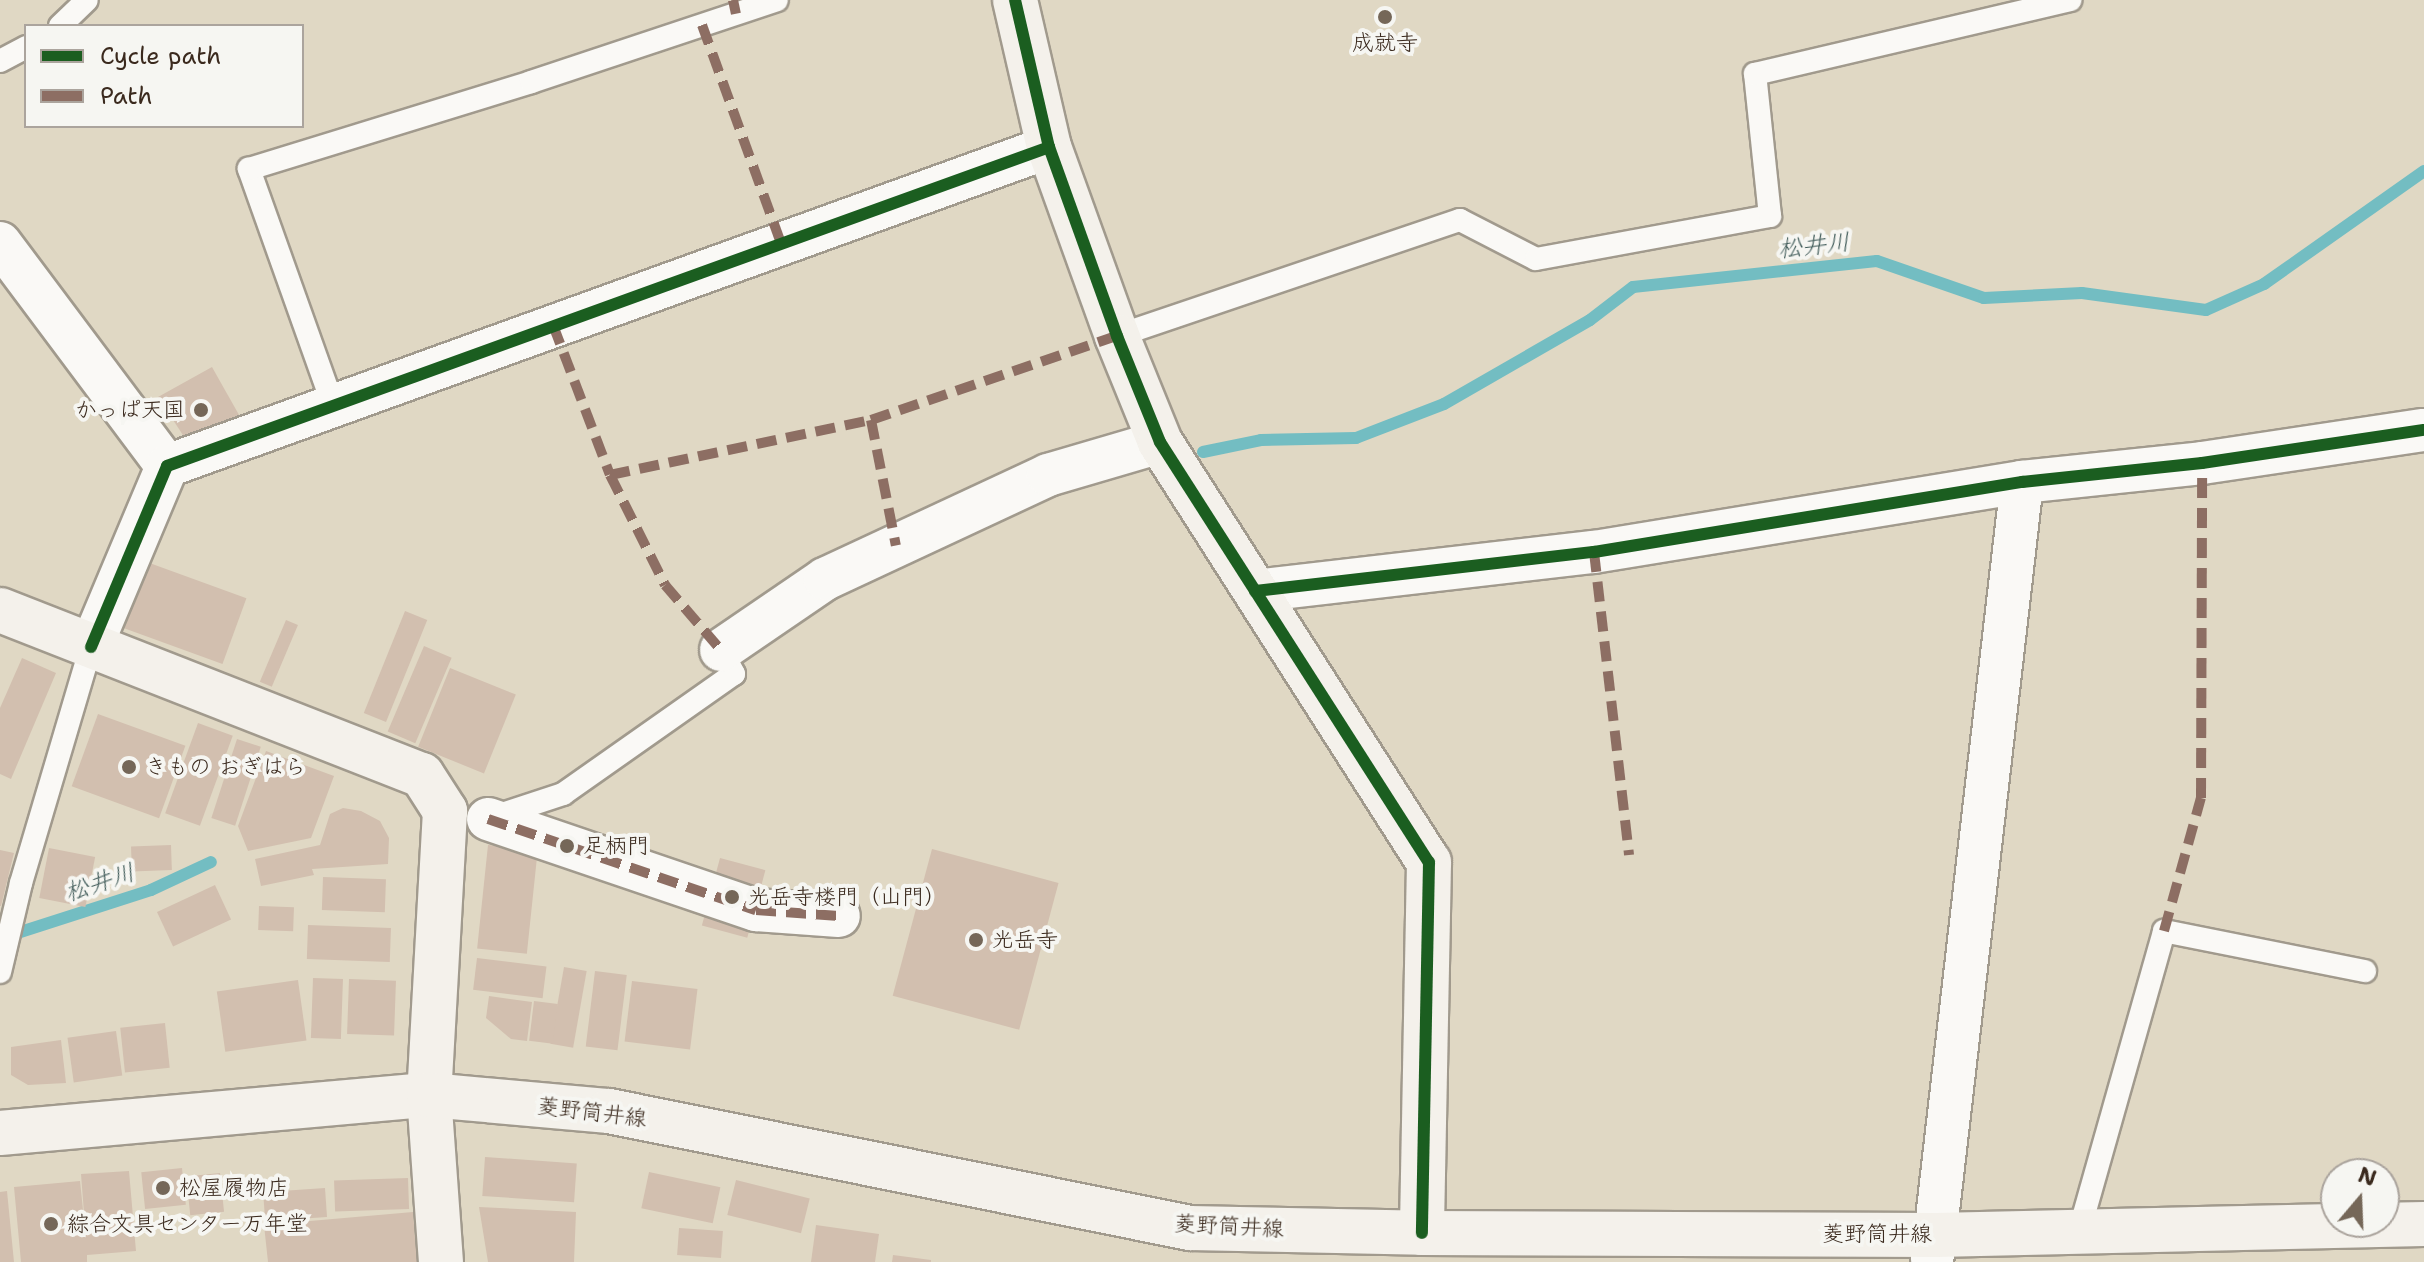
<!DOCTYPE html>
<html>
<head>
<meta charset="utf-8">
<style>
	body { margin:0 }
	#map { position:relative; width:2424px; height:1262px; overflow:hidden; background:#e0d8c4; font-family:"Shantell Sans","Klee One",sans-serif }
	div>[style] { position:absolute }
	.stream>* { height:12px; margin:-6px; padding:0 6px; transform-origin:6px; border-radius:6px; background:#73bdc2 }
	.building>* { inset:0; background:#d2bfaf; transform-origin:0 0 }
	.roads { filter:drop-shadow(2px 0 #a19a8d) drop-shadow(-2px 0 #a19a8d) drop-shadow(0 2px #a19a8d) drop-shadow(0 -2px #a19a8d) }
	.lane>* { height:22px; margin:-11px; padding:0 11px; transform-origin:11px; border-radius:11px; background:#faf9f6 }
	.street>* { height:42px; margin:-21px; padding:0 21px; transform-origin:21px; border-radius:21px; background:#faf9f6 }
	.secondary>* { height:44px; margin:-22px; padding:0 22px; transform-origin:22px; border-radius:22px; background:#f4f1eb }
	.quiet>* { height:10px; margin-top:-5px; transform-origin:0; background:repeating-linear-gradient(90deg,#8d6e63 0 20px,transparent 0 30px) }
	.cycleway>* { height:12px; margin:-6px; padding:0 6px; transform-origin:6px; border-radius:6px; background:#1b5e20 }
	.dots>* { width:22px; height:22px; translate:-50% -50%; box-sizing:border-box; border:4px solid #f6f6f2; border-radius:50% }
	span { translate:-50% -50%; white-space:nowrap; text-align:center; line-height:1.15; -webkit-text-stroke:8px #f6f6f2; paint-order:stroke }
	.poi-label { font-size:22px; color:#3b2a1e }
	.right { translate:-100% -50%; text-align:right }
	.left { translate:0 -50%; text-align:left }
	.street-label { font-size:22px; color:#3b2a1e }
	.water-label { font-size:24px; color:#3e5957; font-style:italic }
	.legend { position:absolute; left:24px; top:24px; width:280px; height:104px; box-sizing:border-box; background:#f6f6f2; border:2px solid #aba49d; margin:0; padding:10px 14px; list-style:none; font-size:24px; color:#3b2a1e }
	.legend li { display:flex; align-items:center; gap:16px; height:40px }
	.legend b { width:40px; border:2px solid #aba49d }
	.north { position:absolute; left:2320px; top:1158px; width:80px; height:80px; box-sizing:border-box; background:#f6f6f2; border:2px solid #aba49d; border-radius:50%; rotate:19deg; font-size:22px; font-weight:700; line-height:32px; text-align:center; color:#3b2a1e }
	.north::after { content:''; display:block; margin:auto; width:28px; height:36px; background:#756758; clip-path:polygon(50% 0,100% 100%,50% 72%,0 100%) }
</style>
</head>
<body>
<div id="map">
	<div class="stream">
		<div style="left:1203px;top:452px;width:59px;rotate:-11.7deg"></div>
		<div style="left:1261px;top:440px;width:95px;rotate:-1.2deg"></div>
		<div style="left:1356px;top:438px;width:94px;rotate:-21.1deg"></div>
		<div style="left:1444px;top:404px;width:168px;rotate:-29.9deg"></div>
		<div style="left:1590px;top:320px;width:54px;rotate:-37.5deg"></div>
		<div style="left:1633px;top:287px;width:245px;rotate:-6.1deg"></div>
		<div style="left:1877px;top:261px;width:113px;rotate:19.1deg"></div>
		<div style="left:1984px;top:298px;width:98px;rotate:-2.9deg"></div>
		<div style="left:2082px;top:293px;width:125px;rotate:7.8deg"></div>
		<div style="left:2206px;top:310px;width:64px;rotate:-24.1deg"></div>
		<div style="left:2264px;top:284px;width:196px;rotate:-35.2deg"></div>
		<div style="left:8px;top:936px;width:150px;rotate:-17.8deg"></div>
		<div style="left:151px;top:890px;width:66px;rotate:-25deg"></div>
	</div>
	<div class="building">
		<div style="clip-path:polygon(212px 367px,243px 422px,196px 455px,158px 397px)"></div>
		<div style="left:144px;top:561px;width:109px;height:70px;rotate:20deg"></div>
		<div style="left:405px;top:611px;width:24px;height:110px;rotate:22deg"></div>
		<div style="left:286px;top:620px;width:13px;height:67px;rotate:23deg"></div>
		<div style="left:424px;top:646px;width:30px;height:93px;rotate:23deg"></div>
		<div style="clip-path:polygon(22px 658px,56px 673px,11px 779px,0 774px,0 708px)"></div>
		<div style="left:450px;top:668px;width:71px;height:85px;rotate:22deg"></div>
		<div style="left:98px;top:714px;width:93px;height:77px;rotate:20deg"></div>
		<div style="left:198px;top:723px;width:37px;height:96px;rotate:20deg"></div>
		<div style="left:237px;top:739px;width:25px;height:83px;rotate:18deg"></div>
		<div style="clip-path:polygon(266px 751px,334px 776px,311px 838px,248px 851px,238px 826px)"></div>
		<div style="clip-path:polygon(343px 808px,361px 811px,380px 821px,389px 838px,388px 864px,312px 869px,314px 875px,261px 886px,255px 859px,320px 845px,330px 814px)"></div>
		<div style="left:171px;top:845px;width:25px;height:40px;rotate:88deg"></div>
		<div style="left:488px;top:845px;width:50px;height:104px;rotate:6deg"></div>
		<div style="left:49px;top:848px;width:47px;height:51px;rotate:11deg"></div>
		<div style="left:932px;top:849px;width:131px;height:152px;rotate:15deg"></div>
		<div style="clip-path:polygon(0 850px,14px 853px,1px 906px,0 906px)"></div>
		<div style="left:720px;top:858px;width:47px;height:70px;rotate:15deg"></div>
		<div style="left:323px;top:877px;width:63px;height:33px;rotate:2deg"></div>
		<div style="left:215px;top:885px;width:38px;height:64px;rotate:65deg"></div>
		<div style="left:259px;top:906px;width:35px;height:24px;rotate:2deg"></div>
		<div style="left:308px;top:925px;width:83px;height:34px;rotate:2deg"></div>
		<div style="left:477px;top:958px;width:70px;height:32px;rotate:7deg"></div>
		<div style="left:564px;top:967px;width:23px;height:78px;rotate:10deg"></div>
		<div style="left:595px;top:971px;width:32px;height:76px;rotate:7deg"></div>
		<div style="left:313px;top:978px;width:30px;height:60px;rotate:2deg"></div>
		<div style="left:349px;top:979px;width:47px;height:55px;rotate:2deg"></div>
		<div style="left:298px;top:980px;width:61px;height:82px;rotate:82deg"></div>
		<div style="left:632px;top:981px;width:66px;height:61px;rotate:7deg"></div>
		<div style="clip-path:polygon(489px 996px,532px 1002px,527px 1041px,511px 1039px,486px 1018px)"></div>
		<div style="left:534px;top:1001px;width:24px;height:40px;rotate:7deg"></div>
		<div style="left:165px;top:1023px;width:45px;height:45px;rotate:84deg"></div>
		<div style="left:116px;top:1031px;width:45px;height:49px;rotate:82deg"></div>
		<div style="clip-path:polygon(61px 1040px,66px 1083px,28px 1085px,11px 1075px,11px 1047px)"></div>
		<div style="left:485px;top:1157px;width:92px;height:39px;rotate:4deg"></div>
		<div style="left:182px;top:1168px;width:37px;height:41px;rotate:84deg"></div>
		<div style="clip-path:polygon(129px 1171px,136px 1251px,87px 1255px,87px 1262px,21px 1262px,14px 1187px,80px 1181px,86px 1239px,81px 1174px)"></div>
		<div style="left:649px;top:1172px;width:73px;height:37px;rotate:12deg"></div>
		<div style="left:220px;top:1173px;width:39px;height:34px;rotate:84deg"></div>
		<div style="left:408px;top:1178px;width:31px;height:74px;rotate:88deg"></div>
		<div style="left:736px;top:1180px;width:76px;height:36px;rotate:14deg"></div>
		<div style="left:325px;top:1188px;width:29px;height:62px;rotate:86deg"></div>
		<div style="clip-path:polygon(7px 1191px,14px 1262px,0 1262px,0 1192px)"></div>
		<div style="clip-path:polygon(479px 1207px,576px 1212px,574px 1262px,488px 1262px)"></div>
		<div style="clip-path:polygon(413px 1212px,417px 1262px,268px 1262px,264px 1225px)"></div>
		<div style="clip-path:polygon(816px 1225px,879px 1234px,875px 1262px,811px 1262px)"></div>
		<div style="left:679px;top:1228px;width:44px;height:27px;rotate:4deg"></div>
		<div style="clip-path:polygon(893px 1255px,931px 1260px,931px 1262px,892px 1262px)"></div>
	</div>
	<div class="roads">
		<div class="lane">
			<div style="left:60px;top:26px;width:37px;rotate:-44deg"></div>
			<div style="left:0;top:61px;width:30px;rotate:-28deg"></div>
			<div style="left:1117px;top:336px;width:362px;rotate:-18.7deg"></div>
			<div style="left:1460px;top:220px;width:85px;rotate:27.2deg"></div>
			<div style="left:1536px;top:259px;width:238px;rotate:-10.4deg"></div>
			<div style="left:1770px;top:216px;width:143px;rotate:-96deg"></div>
			<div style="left:1755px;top:74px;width:324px;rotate:-13.2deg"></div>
			<div style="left:333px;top:405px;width:251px;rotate:-109.6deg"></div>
			<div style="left:249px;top:169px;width:295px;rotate:-17.1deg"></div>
			<div style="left:531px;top:82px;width:259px;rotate:-18.4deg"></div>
			<div style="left:493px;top:817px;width:74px;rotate:-18.2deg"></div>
			<div style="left:563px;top:794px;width:209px;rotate:-35.1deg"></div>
			<div style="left:734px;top:674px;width:27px;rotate:-118deg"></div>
			<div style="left:0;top:972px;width:91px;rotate:-76.7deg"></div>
			<div style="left:21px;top:883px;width:246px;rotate:-73.5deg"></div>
			<div style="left:2079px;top:1232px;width:313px;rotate:-74.2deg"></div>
			<div style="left:2164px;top:931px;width:205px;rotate:11.3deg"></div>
		</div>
		<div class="street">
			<div style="left:0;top:243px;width:279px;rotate:53.2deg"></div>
			<div style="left:1255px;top:591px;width:341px;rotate:-6.6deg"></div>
			<div style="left:1594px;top:552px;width:434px;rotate:-9.3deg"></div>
			<div style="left:2022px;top:482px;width:181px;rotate:-6deg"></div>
			<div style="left:2202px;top:463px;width:224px;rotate:-8.5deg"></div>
			<div style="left:91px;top:647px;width:196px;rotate:-67.2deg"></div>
			<div style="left:167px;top:466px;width:938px;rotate:-19.88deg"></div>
			<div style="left:721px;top:650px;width:126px;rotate:-34.3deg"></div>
			<div style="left:825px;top:579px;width:246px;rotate:-25deg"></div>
			<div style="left:1048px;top:475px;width:117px;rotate:-16.4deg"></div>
			<div style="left:488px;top:819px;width:283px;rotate:18.8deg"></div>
			<div style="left:756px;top:910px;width:83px;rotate:4.1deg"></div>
			<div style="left:1932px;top:1262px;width:785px;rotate:-83.42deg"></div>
		</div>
		<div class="secondary">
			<div style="left:1015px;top:0;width:151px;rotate:77deg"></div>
			<div style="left:1049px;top:147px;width:201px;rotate:70.2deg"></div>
			<div style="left:1117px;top:336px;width:114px;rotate:67.9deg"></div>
			<div style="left:1160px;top:442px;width:499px;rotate:57.4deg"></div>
			<div style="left:1429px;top:862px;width:371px;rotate:91.1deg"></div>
			<div style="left:0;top:610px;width:453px;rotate:21.4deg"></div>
			<div style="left:422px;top:775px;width:43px;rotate:57.4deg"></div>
			<div style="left:445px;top:811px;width:284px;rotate:93.2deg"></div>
			<div style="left:429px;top:1095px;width:167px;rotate:85.9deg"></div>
			<div style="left:0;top:1133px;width:431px;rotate:-5.1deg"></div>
			<div style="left:429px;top:1095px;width:181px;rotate:5.1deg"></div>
			<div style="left:609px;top:1111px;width:593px;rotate:11.39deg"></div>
			<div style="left:1190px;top:1228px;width:232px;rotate:1.2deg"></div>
			<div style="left:1422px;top:1233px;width:514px;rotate:0.22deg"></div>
			<div style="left:1936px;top:1235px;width:488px;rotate:-1.3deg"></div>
		</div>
	</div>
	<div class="quiet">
		<div style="left:733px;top:0;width:14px;rotate:78deg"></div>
		<div style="left:702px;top:25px;width:232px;rotate:70.1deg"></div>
		<div style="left:553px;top:325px;width:160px;rotate:69.2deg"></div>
		<div style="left:610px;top:475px;width:123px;rotate:63.4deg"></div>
		<div style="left:665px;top:585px;width:86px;rotate:49.3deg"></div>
		<div style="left:871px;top:420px;width:128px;rotate:78.8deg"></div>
		<div style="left:610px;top:475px;width:267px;rotate:-11.9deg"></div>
		<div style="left:871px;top:420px;width:260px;rotate:-18.9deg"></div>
		<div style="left:1594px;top:552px;width:305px;rotate:83.4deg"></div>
		<div style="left:488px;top:819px;width:283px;rotate:18.8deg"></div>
		<div style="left:756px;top:910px;width:83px;rotate:4.1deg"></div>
		<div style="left:2164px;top:931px;width:138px;rotate:-74.5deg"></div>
		<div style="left:2201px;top:798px;width:335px;rotate:-89.8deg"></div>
	</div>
	<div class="cycleway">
		<div style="left:1015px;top:0;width:151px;rotate:77deg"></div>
		<div style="left:1049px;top:147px;width:201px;rotate:70.2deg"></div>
		<div style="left:1117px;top:336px;width:114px;rotate:67.9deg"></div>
		<div style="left:1160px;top:442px;width:499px;rotate:57.4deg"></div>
		<div style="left:1429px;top:862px;width:371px;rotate:91.1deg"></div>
		<div style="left:1255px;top:591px;width:341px;rotate:-6.6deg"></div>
		<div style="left:1594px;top:552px;width:434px;rotate:-9.3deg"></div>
		<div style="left:2022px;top:482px;width:181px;rotate:-6deg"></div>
		<div style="left:2202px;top:463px;width:224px;rotate:-8.5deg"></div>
		<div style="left:91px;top:647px;width:196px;rotate:-67.2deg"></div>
		<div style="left:167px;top:466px;width:938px;rotate:-19.88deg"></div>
	</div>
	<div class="dots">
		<div style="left:1385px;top:17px;background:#756758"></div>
		<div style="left:201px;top:410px;background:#756758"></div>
		<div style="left:129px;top:767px;background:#756758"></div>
		<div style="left:567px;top:846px;background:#756758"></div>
		<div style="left:732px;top:897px;background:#756758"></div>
		<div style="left:976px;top:940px;background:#756758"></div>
		<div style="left:163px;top:1188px;background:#756758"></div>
		<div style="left:51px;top:1224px;background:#756758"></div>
	</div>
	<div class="poi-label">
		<span style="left:1385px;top:43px">成就寺</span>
		<span class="right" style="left:185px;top:410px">かっぱ天国</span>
		<span class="left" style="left:145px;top:767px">きもの おぎはら</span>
		<span class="left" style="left:583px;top:846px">足柄門</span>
		<span class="left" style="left:748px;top:897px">光岳寺楼門（山門）</span>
		<span class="left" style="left:992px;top:940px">光岳寺</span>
		<span class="left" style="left:179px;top:1188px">松屋履物店</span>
		<span class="left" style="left:67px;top:1224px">綜合文具センター万年堂</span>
	</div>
	<div class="street-label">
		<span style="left:592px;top:1112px;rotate:7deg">菱野筒井線</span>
		<span style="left:1229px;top:1226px;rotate:3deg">菱野筒井線</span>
		<span style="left:1877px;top:1234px">菱野筒井線</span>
	</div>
	<div class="water-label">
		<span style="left:1814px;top:246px;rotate:-6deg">松井川</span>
		<span style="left:100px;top:883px;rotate:-18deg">松井川</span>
	</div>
	<ul class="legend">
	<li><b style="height:10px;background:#1b5e20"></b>Cycle path</li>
	<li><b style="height:10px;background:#8d6e63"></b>Path</li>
	</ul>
	<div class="north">N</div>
</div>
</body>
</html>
